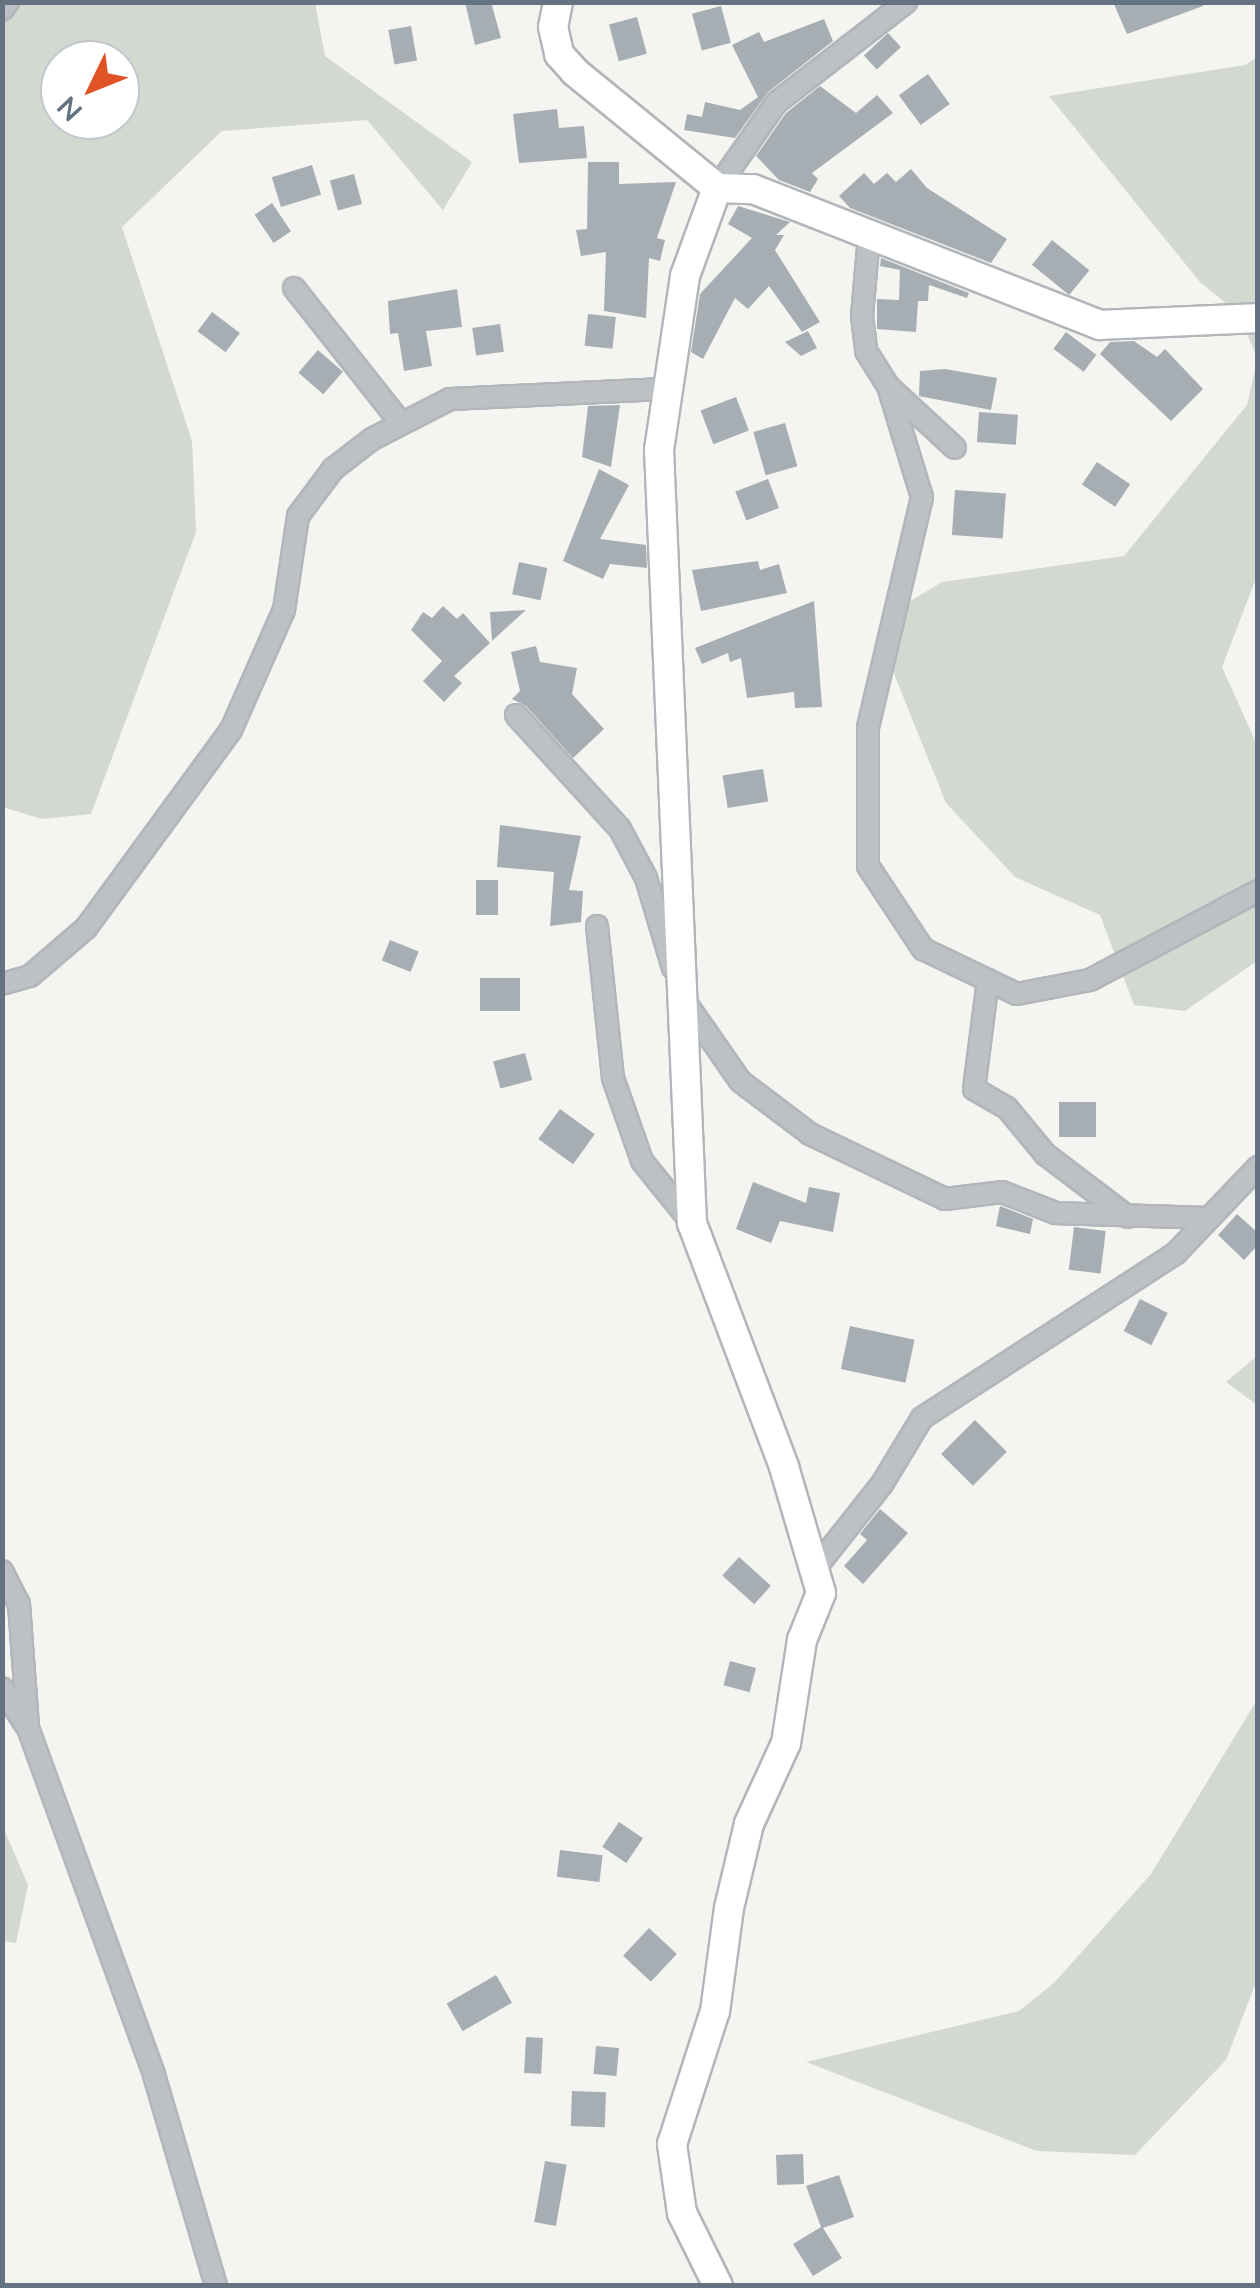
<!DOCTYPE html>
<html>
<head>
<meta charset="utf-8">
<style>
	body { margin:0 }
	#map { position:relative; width:1260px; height:2288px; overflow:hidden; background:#f4f4f0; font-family:Mulish,sans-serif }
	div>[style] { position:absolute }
	.green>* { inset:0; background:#d3d9d0 }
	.building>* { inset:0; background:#a7aeb3; transform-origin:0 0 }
	.roads { filter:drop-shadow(2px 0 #b2b6bb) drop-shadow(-2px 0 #b2b6bb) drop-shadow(0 2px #b2b6bb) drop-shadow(0 -2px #b2b6bb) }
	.street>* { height:20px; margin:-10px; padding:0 10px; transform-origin:10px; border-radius:10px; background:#bdc1c4 }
	.secondary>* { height:28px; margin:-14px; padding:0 14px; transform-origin:14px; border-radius:14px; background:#fff }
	span { translate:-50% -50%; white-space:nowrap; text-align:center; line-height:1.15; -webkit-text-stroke:10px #fff; paint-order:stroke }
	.frame { position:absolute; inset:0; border:5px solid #647381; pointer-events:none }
	.north { position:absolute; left:40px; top:40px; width:100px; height:100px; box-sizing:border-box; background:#fff; border:2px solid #c1c7cd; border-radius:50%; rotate:227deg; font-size:28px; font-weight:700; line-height:40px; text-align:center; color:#647381 }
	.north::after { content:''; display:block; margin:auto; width:35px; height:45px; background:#e05325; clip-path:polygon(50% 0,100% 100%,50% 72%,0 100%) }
</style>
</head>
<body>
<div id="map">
	<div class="green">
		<div style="clip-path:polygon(evenodd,2px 3px,315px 3px,325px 56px,472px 162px,443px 210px,367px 120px,222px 131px,122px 227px,192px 441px,196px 532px,91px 814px,42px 819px,2px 807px,2px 3px,60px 60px,120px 60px,120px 120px,60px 120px,60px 60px)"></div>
		<div style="clip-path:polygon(1257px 57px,1257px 358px,1239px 314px,1200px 282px,1049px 96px,1245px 65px)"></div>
		<div style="clip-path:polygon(1257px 361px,1257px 576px,1222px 667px,1257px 745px,1257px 961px,1185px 1011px,1134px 1005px,1100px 915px,1015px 877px,946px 803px,888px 659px,899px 608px,942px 582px,1124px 556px,1247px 405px)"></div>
		<div style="clip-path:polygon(1257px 1356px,1257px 1405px,1226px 1382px)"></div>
		<div style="clip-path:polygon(1257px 1700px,1257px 1980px,1226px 2060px,1135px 2155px,1037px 2151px,806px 2062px,1019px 2011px,1055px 1982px,1151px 1874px)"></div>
		<div style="clip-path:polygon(3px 1827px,28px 1885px,16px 1943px,3px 1941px)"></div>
	</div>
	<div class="building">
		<div style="clip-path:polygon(465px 2px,491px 2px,501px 38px,475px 45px)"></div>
		<div style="clip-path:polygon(1113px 2px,1203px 2px,1203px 6px,1127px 34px)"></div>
		<div style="left:721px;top:6px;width:38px;height:30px;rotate:75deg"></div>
		<div style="left:637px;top:17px;width:38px;height:29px;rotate:75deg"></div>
		<div style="clip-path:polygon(824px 19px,833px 41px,767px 93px,735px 138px,684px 130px,687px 114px,702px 117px,705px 102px,740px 110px,758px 97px,732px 45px,759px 32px,764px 42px)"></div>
		<div style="left:411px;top:26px;width:35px;height:23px;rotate:80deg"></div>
		<div style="left:888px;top:33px;width:19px;height:33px;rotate:47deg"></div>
		<div style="left:928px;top:74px;width:37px;height:36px;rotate:54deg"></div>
		<div style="clip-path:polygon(820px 86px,856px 113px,877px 95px,893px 113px,812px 173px,818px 179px,810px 192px,779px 180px,756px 156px,786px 113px)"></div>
		<div style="clip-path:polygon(557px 109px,559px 128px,584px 126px,587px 158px,519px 163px,513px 114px)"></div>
		<div style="clip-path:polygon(588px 162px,619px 162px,619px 184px,676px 182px,657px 238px,665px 240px,660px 261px,649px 258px,646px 318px,604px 311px,606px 252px,581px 256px,576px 230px,587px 229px)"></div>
		<div style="left:312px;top:165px;width:31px;height:42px;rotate:73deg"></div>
		<div style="clip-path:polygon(911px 169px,927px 188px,1007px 239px,991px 263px,850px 208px,839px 196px,864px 173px,874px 184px,887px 173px,896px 182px)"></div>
		<div style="left:354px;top:174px;width:31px;height:25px;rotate:75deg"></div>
		<div style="left:272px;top:203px;width:34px;height:21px;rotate:56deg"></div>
		<div style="clip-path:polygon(738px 206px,790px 222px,776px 235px,784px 235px,775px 250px,820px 322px,802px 332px,769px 286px,748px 309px,735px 298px,703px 359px,691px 352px,700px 294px,752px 238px,728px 224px)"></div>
		<div style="left:1052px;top:240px;width:48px;height:32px;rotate:39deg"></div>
		<div style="clip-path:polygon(881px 258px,969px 293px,967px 298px,929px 285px,928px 301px,918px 301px,916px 332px,877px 329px,877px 299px,899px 300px,900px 270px,880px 266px)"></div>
		<div style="clip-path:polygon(457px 289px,462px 327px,426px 331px,432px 366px,404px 371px,398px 333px,390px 334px,388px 301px)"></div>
		<div style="left:212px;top:312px;width:35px;height:24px;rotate:37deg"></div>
		<div style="left:588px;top:314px;width:28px;height:32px;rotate:6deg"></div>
		<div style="left:500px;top:324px;width:28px;height:28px;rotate:82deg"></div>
		<div style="clip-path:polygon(808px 331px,817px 348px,801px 356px,785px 342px)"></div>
		<div style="left:1066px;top:332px;width:38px;height:21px;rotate:37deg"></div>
		<div style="clip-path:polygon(1134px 341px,1157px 357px,1165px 349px,1203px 389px,1171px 421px,1100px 354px,1110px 342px)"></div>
		<div style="left:318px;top:350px;width:33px;height:30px;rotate:41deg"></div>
		<div style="clip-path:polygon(945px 369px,997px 378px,991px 410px,919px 396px,920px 371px)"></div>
		<div style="left:736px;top:397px;width:36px;height:38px;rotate:69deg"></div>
		<div style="clip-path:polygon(620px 405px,611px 467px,582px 457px,588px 406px)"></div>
		<div style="left:979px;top:412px;width:39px;height:30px;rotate:4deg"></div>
		<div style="left:785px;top:423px;width:45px;height:33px;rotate:74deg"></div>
		<div style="left:1097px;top:462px;width:40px;height:27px;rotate:34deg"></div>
		<div style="clip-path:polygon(599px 469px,629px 485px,600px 539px,646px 545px,647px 568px,610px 564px,603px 579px,563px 561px)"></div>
		<div style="left:768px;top:479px;width:31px;height:35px;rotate:69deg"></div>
		<div style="left:955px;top:490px;width:51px;height:45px;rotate:4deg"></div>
		<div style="clip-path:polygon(758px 561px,760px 570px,779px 564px,787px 593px,701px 611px,692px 570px)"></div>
		<div style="left:519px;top:562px;width:29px;height:33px;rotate:12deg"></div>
		<div style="clip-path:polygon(814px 601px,822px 707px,795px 708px,794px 692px,747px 698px,741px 658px,730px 662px,728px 653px,702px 664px,695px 648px)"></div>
		<div style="clip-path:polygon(443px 606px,457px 619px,463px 613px,490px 643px,454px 676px,462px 683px,444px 702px,423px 681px,442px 661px,411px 630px,423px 612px,432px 618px)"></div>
		<div style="clip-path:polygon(526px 610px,492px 641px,490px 612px)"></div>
		<div style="clip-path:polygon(536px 646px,540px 662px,577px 668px,572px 694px,604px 729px,573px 758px,526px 706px,512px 699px,520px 691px,511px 652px)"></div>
		<div style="left:763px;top:769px;width:33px;height:41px;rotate:81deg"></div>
		<div style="clip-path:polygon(500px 825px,581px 836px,569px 890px,583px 891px,581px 922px,550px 926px,554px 872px,497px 867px)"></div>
		<div style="left:476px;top:880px;width:22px;height:35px"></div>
		<div style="left:390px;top:940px;width:31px;height:22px;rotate:22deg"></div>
		<div style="left:480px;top:978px;width:40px;height:33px"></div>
		<div style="left:525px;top:1053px;width:28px;height:33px;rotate:75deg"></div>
		<div style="left:1059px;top:1102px;width:37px;height:35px"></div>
		<div style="left:560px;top:1109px;width:43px;height:37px;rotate:36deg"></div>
		<div style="clip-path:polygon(753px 1182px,806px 1203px,809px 1187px,840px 1193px,833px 1232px,780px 1221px,771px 1243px,736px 1229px)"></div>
		<div style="clip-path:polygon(1000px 1206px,1033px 1219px,1030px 1234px,996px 1226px)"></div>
		<div style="clip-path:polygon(1237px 1214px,1258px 1233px,1258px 1245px,1244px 1260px,1218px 1235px)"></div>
		<div style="left:1074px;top:1227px;width:32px;height:43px;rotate:7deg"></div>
		<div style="left:1140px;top:1299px;width:31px;height:36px;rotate:27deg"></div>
		<div style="left:850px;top:1326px;width:66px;height:44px;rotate:12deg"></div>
		<div style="left:975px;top:1420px;width:45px;height:48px;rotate:45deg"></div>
		<div style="clip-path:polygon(880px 1509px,908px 1533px,863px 1584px,844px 1566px,867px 1540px,860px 1534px)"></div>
		<div style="left:739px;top:1557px;width:43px;height:25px;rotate:42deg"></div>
		<div style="left:730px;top:1661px;width:27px;height:25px;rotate:15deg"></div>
		<div style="left:619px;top:1822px;width:29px;height:30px;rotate:34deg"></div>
		<div style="left:560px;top:1850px;width:43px;height:27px;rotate:7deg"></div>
		<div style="left:649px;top:1928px;width:38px;height:38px;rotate:43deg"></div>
		<div style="left:496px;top:1975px;width:32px;height:57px;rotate:60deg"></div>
		<div style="left:526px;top:2037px;width:17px;height:36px;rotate:3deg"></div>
		<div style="left:596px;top:2046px;width:23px;height:28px;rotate:5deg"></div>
		<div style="left:572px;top:2091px;width:34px;height:35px;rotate:2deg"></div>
		<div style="left:803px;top:2154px;width:30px;height:27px;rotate:88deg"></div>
		<div style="left:545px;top:2161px;width:22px;height:62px;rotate:10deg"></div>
		<div style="clip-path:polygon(839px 2175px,854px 2217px,823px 2228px,842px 2258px,813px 2276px,793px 2244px,821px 2227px,806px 2186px)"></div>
	</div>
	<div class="roads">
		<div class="street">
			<div style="left:2px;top:10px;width:10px;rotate:-53deg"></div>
			<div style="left:717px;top:188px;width:103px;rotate:-55.2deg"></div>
			<div style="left:776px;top:103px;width:165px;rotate:-37.8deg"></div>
			<div style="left:869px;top:236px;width:80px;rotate:95deg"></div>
			<div style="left:862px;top:316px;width:35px;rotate:83deg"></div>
			<div style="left:866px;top:351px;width:41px;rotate:57.8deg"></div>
			<div style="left:888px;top:386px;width:91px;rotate:42.8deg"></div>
			<div style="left:294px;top:288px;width:172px;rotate:51.6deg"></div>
			<div style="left:888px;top:386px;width:116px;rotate:73deg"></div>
			<div style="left:922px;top:497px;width:237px;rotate:103.2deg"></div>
			<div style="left:868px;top:728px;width:138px;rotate:90deg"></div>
			<div style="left:868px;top:866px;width:100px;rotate:56.5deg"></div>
			<div style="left:923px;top:949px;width:104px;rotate:25.6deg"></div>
			<div style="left:1017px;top:994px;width:74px;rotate:-10.9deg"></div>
			<div style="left:1090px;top:980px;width:190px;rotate:-27.9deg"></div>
			<div style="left:516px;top:715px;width:154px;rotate:47.6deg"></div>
			<div style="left:620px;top:829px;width:55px;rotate:62deg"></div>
			<div style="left:646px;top:878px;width:94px;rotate:73.3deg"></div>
			<div style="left:597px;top:926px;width:153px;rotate:84deg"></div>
			<div style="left:613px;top:1078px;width:88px;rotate:70.7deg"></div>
			<div style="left:642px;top:1161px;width:80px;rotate:51.1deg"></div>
			<div style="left:988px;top:980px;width:110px;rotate:97.3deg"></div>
			<div style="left:974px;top:1089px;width:38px;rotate:30deg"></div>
			<div style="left:1007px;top:1108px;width:60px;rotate:50.4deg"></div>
			<div style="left:1045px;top:1154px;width:104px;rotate:37.2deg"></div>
			<div style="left:2px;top:984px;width:29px;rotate:-16deg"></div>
			<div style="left:30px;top:976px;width:74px;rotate:-40.6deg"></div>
			<div style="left:86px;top:928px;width:245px;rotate:-53.8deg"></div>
			<div style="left:231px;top:730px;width:131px;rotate:-66.2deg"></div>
			<div style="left:284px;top:610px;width:95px;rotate:-81.5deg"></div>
			<div style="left:298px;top:516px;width:59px;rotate:-53.3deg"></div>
			<div style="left:333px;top:469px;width:49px;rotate:-37.6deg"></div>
			<div style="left:372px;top:439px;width:88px;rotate:-27.1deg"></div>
			<div style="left:450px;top:399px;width:215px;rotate:-2.7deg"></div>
			<div style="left:681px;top:996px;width:103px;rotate:55.2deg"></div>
			<div style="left:740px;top:1081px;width:88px;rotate:37.1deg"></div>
			<div style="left:810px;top:1134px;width:150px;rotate:25.7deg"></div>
			<div style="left:945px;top:1199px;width:57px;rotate:-7deg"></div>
			<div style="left:1002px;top:1192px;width:58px;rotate:21.3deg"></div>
			<div style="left:1056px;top:1213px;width:151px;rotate:1.9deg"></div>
			<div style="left:817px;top:1566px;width:105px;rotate:-51.6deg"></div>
			<div style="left:882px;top:1484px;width:77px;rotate:-58.8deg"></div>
			<div style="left:922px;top:1418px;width:303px;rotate:-33deg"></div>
			<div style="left:1176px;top:1253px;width:119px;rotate:-46.4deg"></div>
			<div style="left:2px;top:1571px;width:37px;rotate:63deg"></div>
			<div style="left:19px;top:1604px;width:124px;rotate:85.8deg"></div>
			<div style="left:28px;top:1728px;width:369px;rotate:70deg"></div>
			<div style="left:154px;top:2075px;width:220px;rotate:73.6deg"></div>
			<div style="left:2px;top:1688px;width:43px;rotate:57.4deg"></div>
		</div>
		<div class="secondary">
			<div style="left:558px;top:2px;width:25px;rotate:101deg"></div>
			<div style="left:553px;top:27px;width:28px;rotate:77deg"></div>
			<div style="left:559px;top:54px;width:24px;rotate:48deg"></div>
			<div style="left:575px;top:72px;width:183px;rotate:39.2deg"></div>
			<div style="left:717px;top:188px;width:36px;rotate:2deg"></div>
			<div style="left:753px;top:189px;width:373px;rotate:21.4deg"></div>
			<div style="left:1100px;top:325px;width:158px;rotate:-2.5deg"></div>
			<div style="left:717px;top:188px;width:94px;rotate:110deg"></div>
			<div style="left:685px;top:276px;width:175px;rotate:98.5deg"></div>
			<div style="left:659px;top:449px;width:775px;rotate:87.56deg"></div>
			<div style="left:692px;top:1223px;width:261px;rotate:69.3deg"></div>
			<div style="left:784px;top:1467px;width:131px;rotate:73.6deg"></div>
			<div style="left:821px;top:1593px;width:51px;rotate:112deg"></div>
			<div style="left:802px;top:1640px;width:104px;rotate:98.8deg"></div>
			<div style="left:786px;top:1743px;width:89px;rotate:114.6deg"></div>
			<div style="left:749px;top:1824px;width:86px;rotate:103.4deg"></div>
			<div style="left:729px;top:1908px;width:104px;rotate:97.7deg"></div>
			<div style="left:715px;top:2011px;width:140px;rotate:107.9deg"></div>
			<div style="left:672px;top:2144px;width:70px;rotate:81.8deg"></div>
			<div style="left:682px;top:2213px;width:81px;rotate:63.7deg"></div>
		</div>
	</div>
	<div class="frame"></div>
	<div class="north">N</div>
</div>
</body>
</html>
